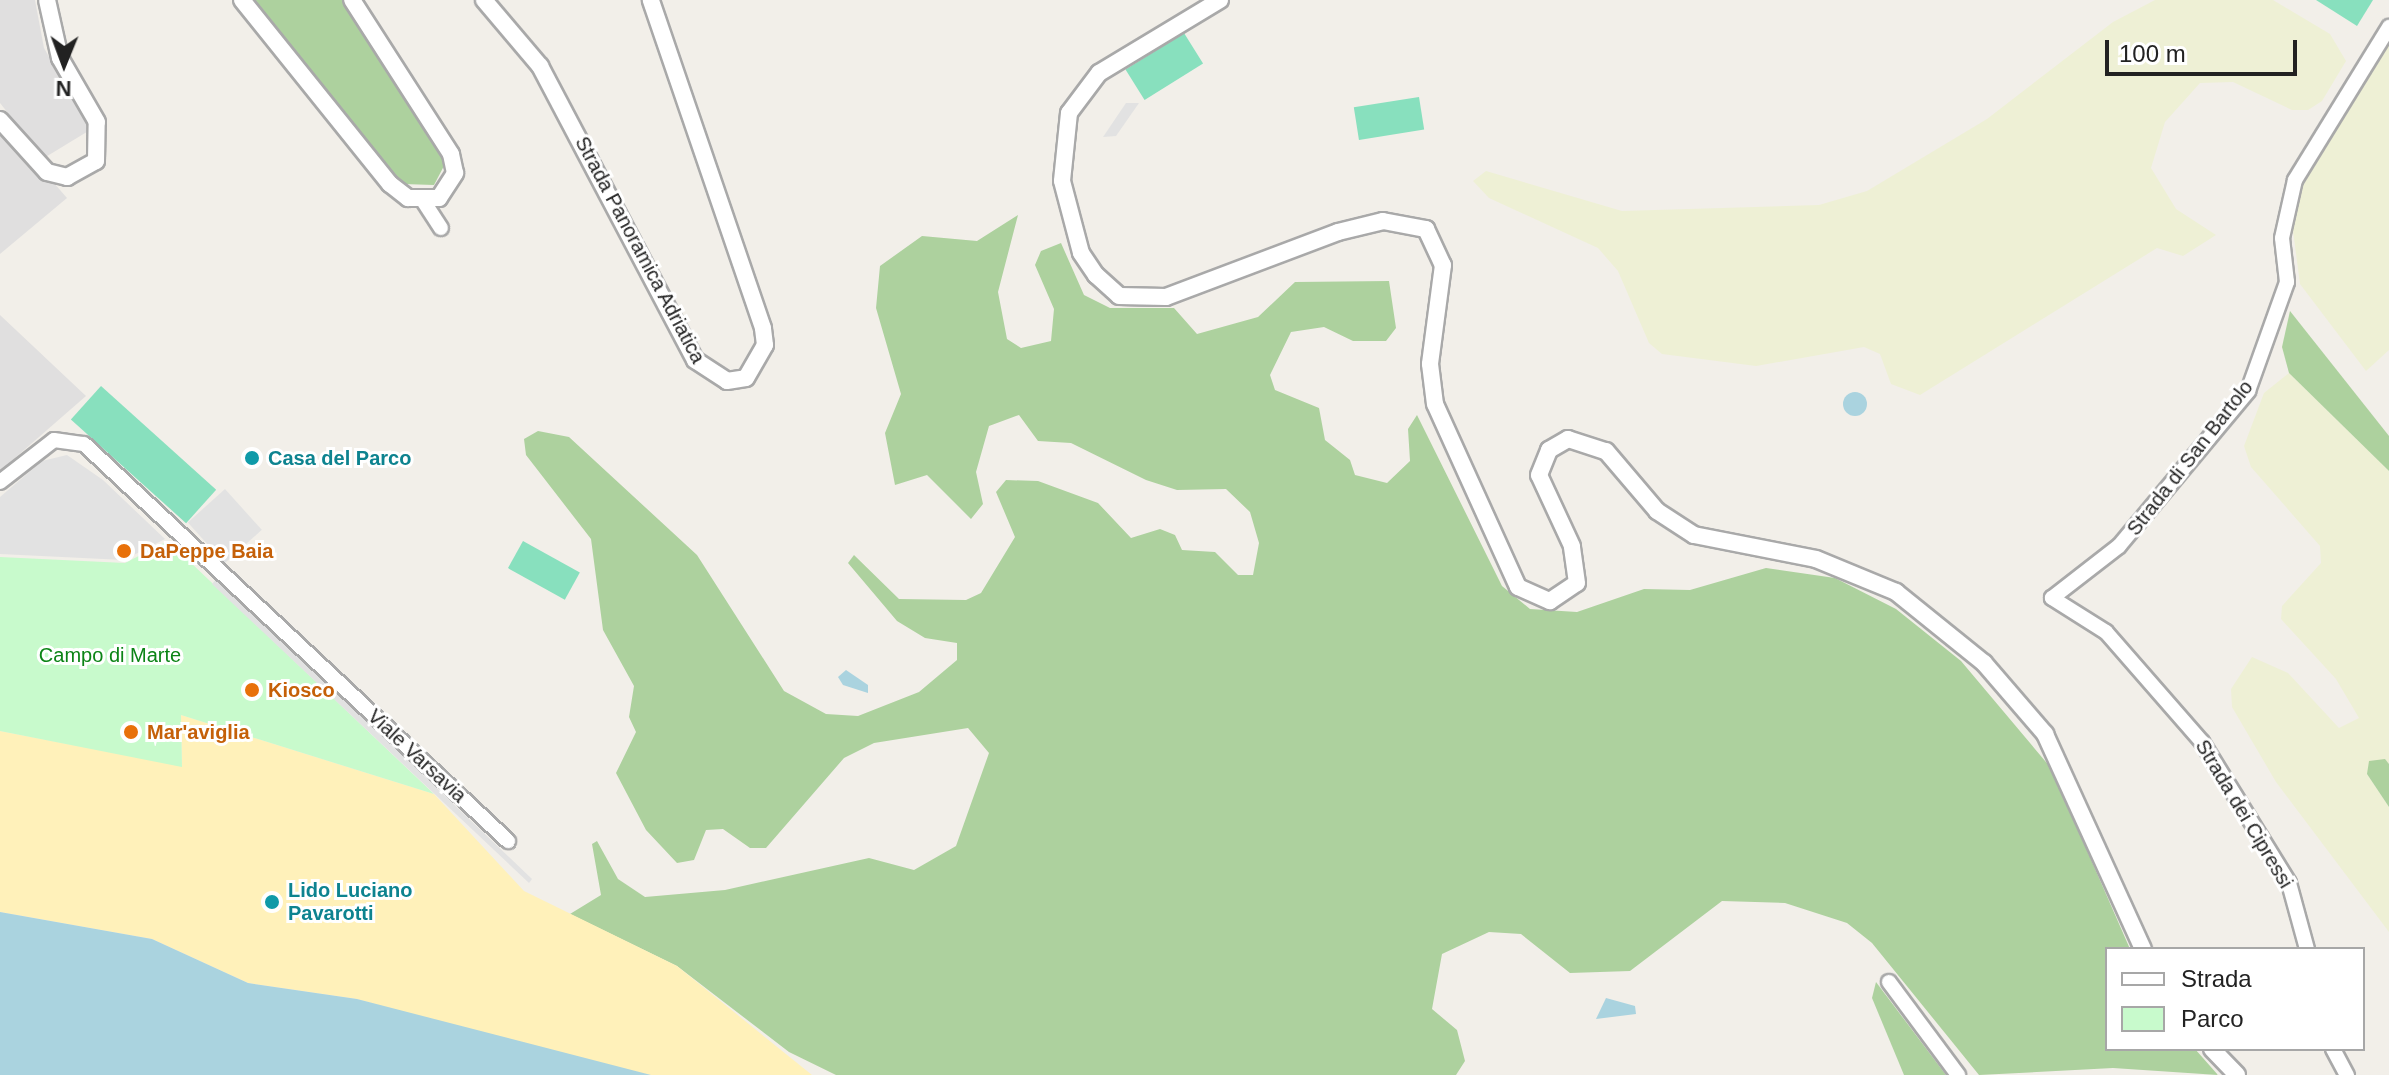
<!DOCTYPE html>
<html>
<head>
<meta charset="utf-8">
<style>
	body { margin:0 }
	#map { position:relative; width:2389px; height:1075px; overflow:hidden; background:#f2efe9; font-family:Helvetica,sans-serif }
	div>[style] { position:absolute }
	.residential>* { inset:0; background:#e0dfdf }
	.farmland>* { inset:0; background:#eef0d5 }
	.forest>* { inset:0; background:#add19e }
	.sand>* { inset:0; background:#fff1ba }
	.park>* { inset:0; background:#c8facc }
	.pitch>* { inset:0; background:#88e0be; transform-origin:0 0 }
	.parking>* { inset:0; background:#e2e2e2; transform-origin:0 0 }
	.water>* { inset:0; background:#aad3df }
	.round { border-radius:50% }
	.roads { filter:drop-shadow(2px 0 #a9a9a9) drop-shadow(-2px 0 #a9a9a9) drop-shadow(0 2px #a9a9a9) drop-shadow(0 -2px #a9a9a9) }
	.minor>* { height:14px; margin:-7px; padding:0 7px; transform-origin:7px; border-radius:7px; background:#fff }
	.tertiary>* { height:16px; margin:-8px; padding:0 8px; transform-origin:8px; border-radius:8px; background:#fff }
	.dots>* { width:22px; height:22px; translate:-50% -50%; box-sizing:border-box; border:4px solid #fff; border-radius:50% }
	span { translate:-50% -50%; white-space:nowrap; text-align:center; line-height:1.15; -webkit-text-stroke:6px #fff; paint-order:stroke }
	.street-label { font-size:20px; color:#222 }
	.culture-label { font-size:20px; color:#0d838f; font-weight:700 }
	.left { translate:0 -50%; text-align:left }
	.food-label { font-size:20px; color:#c56008; font-weight:700 }
	.park-label { font-size:20px; color:#0c8416 }
	.legend { position:absolute; left:2105px; top:947px; width:260px; height:104px; box-sizing:border-box; background:#fff; border:2px solid #a7a7a7; margin:0; padding:10px 14px; list-style:none; font-size:24px; color:#222 }
	.legend li { display:flex; align-items:center; gap:16px; height:40px }
	.legend b { width:40px; border:2px solid #a7a7a7 }
	.north { position:absolute; left:24px; top:24px; width:80px; height:80px; -webkit-text-stroke:6px #fff; paint-order:stroke; rotate:181deg; font-size:22px; font-weight:700; line-height:32px; text-align:center; color:#222 }
	.north::after { content:''; display:block; margin:auto; width:28px; height:36px; background:#222; clip-path:polygon(50% 0,100% 100%,50% 72%,0 100%) }
	.scale { position:absolute; left:2105px; top:40px; width:192px; height:36px; box-sizing:border-box; border:4px solid #222; border-top:0; padding-left:10px; font-size:24px; line-height:28px; white-space:nowrap; color:#222; -webkit-text-stroke:6px #fff; paint-order:stroke }
</style>
</head>
<body>
<div id="map">
	<div class="residential">
		<div style="clip-path:polygon(0 0,35px 0,44px 48px,90px 130px,44px 158px,0 103px)"></div>
		<div style="clip-path:polygon(0 121px,67px 198px,0 254px)"></div>
		<div style="clip-path:polygon(0 315px,86px 396px,0 471px)"></div>
	</div>
	<div class="farmland">
		<div style="clip-path:polygon(2155px 0,2273px 0,2330px 34px,2346px 61px,2322px 101px,2308px 110px,2292px 110px,2233px 82px,2200px 83px,2165px 122px,2151px 168px,2176px 209px,2216px 235px,2183px 256px,2157px 248px,1920px 395px,1891px 384px,1880px 354px,1864px 347px,1756px 366px,1662px 354px,1649px 343px,1618px 271px,1598px 248px,1489px 198px,1473px 181px,1486px 171px,1622px 211px,1819px 205px,1867px 191px,1987px 119px,2113px 22px)"></div>
		<div style="clip-path:polygon(2389px 41px,2389px 350px,2366px 371px,2300px 284px,2292px 223px,2301px 188px)"></div>
		<div style="clip-path:polygon(2289px 373px,2389px 471px,2389px 764px,2385px 759px,2367px 774px,2389px 807px,2389px 932px,2276px 782px,2232px 707px,2231px 689px,2252px 657px,2288px 673px,2339px 728px,2359px 718px,2336px 679px,2281px 619px,2282px 606px,2321px 563px,2320px 546px,2251px 467px,2244px 446px,2264px 393px)"></div>
	</div>
	<div class="forest">
		<div style="clip-path:polygon(252px 0,344px 0,446px 162px,434px 185px,403px 184px)"></div>
		<div style="clip-path:polygon(1018px 215px,998px 292px,1007px 339px,1021px 348px,1051px 341px,1054px 309px,1035px 265px,1041px 251px,1061px 243px,1084px 295px,1110px 308px,1174px 308px,1197px 334px,1258px 317px,1295px 282px,1389px 281px,1396px 328px,1386px 341px,1353px 341px,1324px 327px,1291px 332px,1270px 375px,1275px 390px,1319px 408px,1325px 440px,1350px 460px,1355px 475px,1387px 483px,1410px 461px,1408px 429px,1417px 415px,1502px 586px,1530px 609px,1577px 612px,1644px 589px,1690px 590px,1766px 568px,1835px 578px,1896px 609px,1961px 661px,2051px 768px,2130px 949px,2107px 949px,2107px 1049px,2195px 1049px,2218px 1075px,2113px 1068px,1979px 1075px,1872px 943px,1847px 923px,1785px 903px,1722px 901px,1630px 971px,1570px 973px,1521px 934px,1489px 932px,1442px 954px,1432px 1009px,1457px 1030px,1465px 1061px,1456px 1075px,836px 1075px,789px 1052px,677px 966px,570px 914px,601px 895px,592px 844px,597px 841px,618px 879px,645px 897px,725px 890px,869px 858px,914px 870px,956px 846px,989px 753px,968px 728px,874px 743px,844px 758px,766px 848px,750px 848px,723px 829px,706px 830px,694px 860px,677px 863px,646px 830px,616px 773px,636px 732px,629px 717px,634px 686px,603px 630px,591px 539px,526px 455px,524px 439px,538px 431px,569px 437px,697px 555px,784px 691px,826px 714px,858px 716px,919px 692px,957px 660px,957px 643px,925px 638px,897px 621px,848px 563px,854px 555px,899px 599px,966px 600px,981px 593px,1015px 537px,996px 492px,1006px 480px,1038px 481px,1098px 503px,1131px 538px,1160px 529px,1175px 535px,1182px 550px,1215px 552px,1238px 575px,1253px 575px,1259px 543px,1250px 512px,1226px 489px,1177px 490px,1146px 480px,1071px 443px,1038px 441px,1019px 415px,989px 426px,976px 472px,983px 504px,971px 519px,927px 475px,895px 485px,885px 433px,901px 394px,876px 308px,880px 266px,922px 236px,977px 241px)"></div>
		<div style="clip-path:polygon(2290px 311px,2389px 436px,2389px 471px,2289px 373px,2282px 347px)"></div>
		<div style="clip-path:polygon(2385px 759px,2389px 764px,2389px 807px,2367px 774px,2369px 761px)"></div>
		<div style="clip-path:polygon(1876px 982px,1946px 1075px,1904px 1075px,1872px 998px)"></div>
	</div>
	<div class="sand">
		<div style="clip-path:polygon(181px 715px,434px 794px,524px 891px,677px 966px,812px 1075px,651px 1075px,593px 1065px,357px 999px,248px 983px,152px 939px,0 912px,0 731px,182px 766px)"></div>
	</div>
	<div class="park">
		<div style="clip-path:polygon(168px 541px,434px 794px,181px 715px,182px 767px,0 731px,0 557px,125px 563px)"></div>
	</div>
	<div class="pitch">
		<div style="clip-path:polygon(2316px 0,2373px 0,2357px 26px)"></div>
		<div style="left:1184px;top:33px;width:36px;height:69px;rotate:58deg"></div>
		<div style="left:1419px;top:97px;width:33px;height:66px;rotate:81deg"></div>
		<div style="left:101px;top:386px;width:155px;height:45px;rotate:42deg"></div>
		<div style="left:523px;top:541px;width:65px;height:31px;rotate:29deg"></div>
	</div>
	<div class="parking">
		<div style="clip-path:polygon(1126px 103px,1139px 103px,1116px 136px,1103px 137px)"></div>
		<div style="clip-path:polygon(67px 455px,103px 480px,165px 539px,124px 560px,0 554px,0 497px,42px 461px)"></div>
		<div style="left:225px;top:489px;width:55px;height:50px;rotate:48deg"></div>
		<div style="clip-path:polygon(217px 578px,532px 879px,529px 883px,212px 584px)"></div>
	</div>
	<div class="water">
		<div class="round" style="left:1843px;top:392px;width:24px;height:24px"></div>
		<div style="clip-path:polygon(846px 670px,868px 685px,868px 693px,843px 685px,838px 677px)"></div>
		<div style="clip-path:polygon(0 912px,152px 939px,248px 983px,357px 999px,651px 1075px,0 1075px)"></div>
		<div style="clip-path:polygon(1606px 998px,1635px 1006px,1636px 1014px,1596px 1019px)"></div>
	</div>
	<div class="roads">
		<div class="minor">
			<div style="left:424px;top:202px;width:31px;rotate:57deg"></div>
			<div style="left:0;top:482px;width:68px;rotate:-37.9deg"></div>
			<div style="left:54px;top:440px;width:30px;rotate:8deg"></div>
			<div style="left:84px;top:444px;width:581px;rotate:43.12deg"></div>
			<div style="left:2307px;top:949px;width:68px;rotate:-105.3deg"></div>
			<div style="left:2289px;top:883px;width:166px;rotate:-121.7deg"></div>
			<div style="left:2202px;top:742px;width:146px;rotate:-131.1deg"></div>
			<div style="left:2106px;top:632px;width:64px;rotate:-147.8deg"></div>
			<div style="left:2052px;top:598px;width:85px;rotate:-37.8deg"></div>
			<div style="left:2119px;top:546px;width:202px;rotate:-50.2deg"></div>
			<div style="left:2248px;top:391px;width:116px;rotate:-70.3deg"></div>
			<div style="left:2287px;top:282px;width:44px;rotate:-96.5deg"></div>
			<div style="left:2282px;top:238px;width:59px;rotate:-77.4deg"></div>
			<div style="left:2295px;top:180px;width:180px;rotate:-58.4deg"></div>
			<div style="left:1889px;top:982px;width:116px;rotate:53.4deg"></div>
			<div style="left:2333px;top:1049px;width:30px;rotate:62deg"></div>
		</div>
		<div class="tertiary">
			<div style="left:242px;top:0;width:236px;rotate:51.2deg"></div>
			<div style="left:390px;top:184px;width:23px;rotate:38deg"></div>
			<div style="left:408px;top:198px;width:31px"></div>
			<div style="left:439px;top:198px;width:30px;rotate:-57deg"></div>
			<div style="left:455px;top:173px;width:19px;rotate:-102deg"></div>
			<div style="left:451px;top:154px;width:183px;rotate:-122.7deg"></div>
			<div style="left:484px;top:0;width:87px;rotate:49.7deg"></div>
			<div style="left:540px;top:66px;width:332px;rotate:62.2deg"></div>
			<div style="left:695px;top:360px;width:38px;rotate:33deg"></div>
			<div style="left:727px;top:381px;width:19px;rotate:-9deg"></div>
			<div style="left:746px;top:378px;width:38px;rotate:-60deg"></div>
			<div style="left:765px;top:345px;width:17px;rotate:-97deg"></div>
			<div style="left:763px;top:328px;width:347px;rotate:-108.9deg"></div>
			<div style="left:1220px;top:0;width:141px;rotate:148.9deg"></div>
			<div style="left:1099px;top:73px;width:50px;rotate:126.9deg"></div>
			<div style="left:1069px;top:113px;width:68px;rotate:95.9deg"></div>
			<div style="left:1062px;top:181px;width:74px;rotate:75.2deg"></div>
			<div style="left:1081px;top:253px;width:27px;rotate:56deg"></div>
			<div style="left:1096px;top:275px;width:31px;rotate:42deg"></div>
			<div style="left:1119px;top:296px;width:47px;rotate:1.2deg"></div>
			<div style="left:1166px;top:297px;width:184px;rotate:-20.7deg"></div>
			<div style="left:1338px;top:232px;width:46px;rotate:-13.7deg"></div>
			<div style="left:1383px;top:221px;width:44px;rotate:10.5deg"></div>
			<div style="left:1426px;top:229px;width:40px;rotate:65deg"></div>
			<div style="left:1443px;top:265px;width:100px;rotate:97.5deg"></div>
			<div style="left:1430px;top:364px;width:40px;rotate:82.9deg"></div>
			<div style="left:1435px;top:404px;width:201px;rotate:65.6deg"></div>
			<div style="left:1518px;top:587px;width:35px;rotate:24deg"></div>
			<div style="left:1550px;top:601px;width:32px;rotate:-34deg"></div>
			<div style="left:1577px;top:583px;width:37px;rotate:-98deg"></div>
			<div style="left:1572px;top:546px;width:78px;rotate:-114.9deg"></div>
			<div style="left:1539px;top:475px;width:27px;rotate:-68deg"></div>
			<div style="left:1549px;top:450px;width:22px;rotate:-30deg"></div>
			<div style="left:1568px;top:439px;width:40px;rotate:18deg"></div>
			<div style="left:1606px;top:451px;width:79px;rotate:49.6deg"></div>
			<div style="left:1657px;top:511px;width:44px;rotate:33deg"></div>
			<div style="left:1694px;top:535px;width:124px;rotate:11.1deg"></div>
			<div style="left:1816px;top:559px;width:87px;rotate:22.4deg"></div>
			<div style="left:1896px;top:592px;width:113px;rotate:38.9deg"></div>
			<div style="left:1984px;top:663px;width:94px;rotate:49.3deg"></div>
			<div style="left:2045px;top:734px;width:236px;rotate:65.5deg"></div>
			<div style="left:0;top:120px;width:70px;rotate:47.9deg"></div>
			<div style="left:47px;top:172px;width:21px;rotate:14deg"></div>
			<div style="left:67px;top:177px;width:33px;rotate:-29deg"></div>
			<div style="left:96px;top:161px;width:39px;rotate:-89deg"></div>
			<div style="left:97px;top:122px;width:74px;rotate:-120deg"></div>
			<div style="left:60px;top:58px;width:59px;rotate:-102.6deg"></div>
			<div style="left:2212px;top:1049px;width:36px;rotate:46deg"></div>
		</div>
	</div>
	<div class="dots">
		<div style="left:252px;top:458px;background:#0f9aa8"></div>
		<div style="left:124px;top:551px;background:#e8710a"></div>
		<div style="left:252px;top:690px;background:#e8710a"></div>
		<div style="left:131px;top:732px;background:#e8710a"></div>
		<div style="left:272px;top:902px;background:#0f9aa8"></div>
	</div>
	<div class="street-label">
		<span style="left:640px;top:250px;rotate:62deg">Strada Panoramica Adriatica</span>
		<span style="left:2190px;top:458px;rotate:-52deg">Strada di San Bartolo</span>
		<span style="left:417px;top:756px;rotate:43deg">Viale Varsavia</span>
		<span style="left:2244px;top:814px;rotate:59deg">Strada dei Cipressi</span>
	</div>
	<div class="culture-label">
		<span class="left" style="left:268px;top:458px">Casa del Parco</span>
		<span class="left" style="left:288px;top:902px">Lido Luciano<br>Pavarotti</span>
	</div>
	<div class="food-label">
		<span class="left" style="left:140px;top:551px">DaPeppe Baia</span>
		<span class="left" style="left:268px;top:690px">Kiosco</span>
		<span class="left" style="left:147px;top:732px">Mar'aviglia</span>
	</div>
	<div class="park-label">
		<span style="left:110px;top:655px">Campo di Marte</span>
	</div>
	<ul class="legend">
	<li><b style="height:10px;background:#fff"></b>Strada</li>
	<li><b style="height:22px;background:#c8facc"></b>Parco</li>
	</ul>
	<div class="north">N</div>
	<div class="scale">100 m</div>
</div>
</body>
</html>
